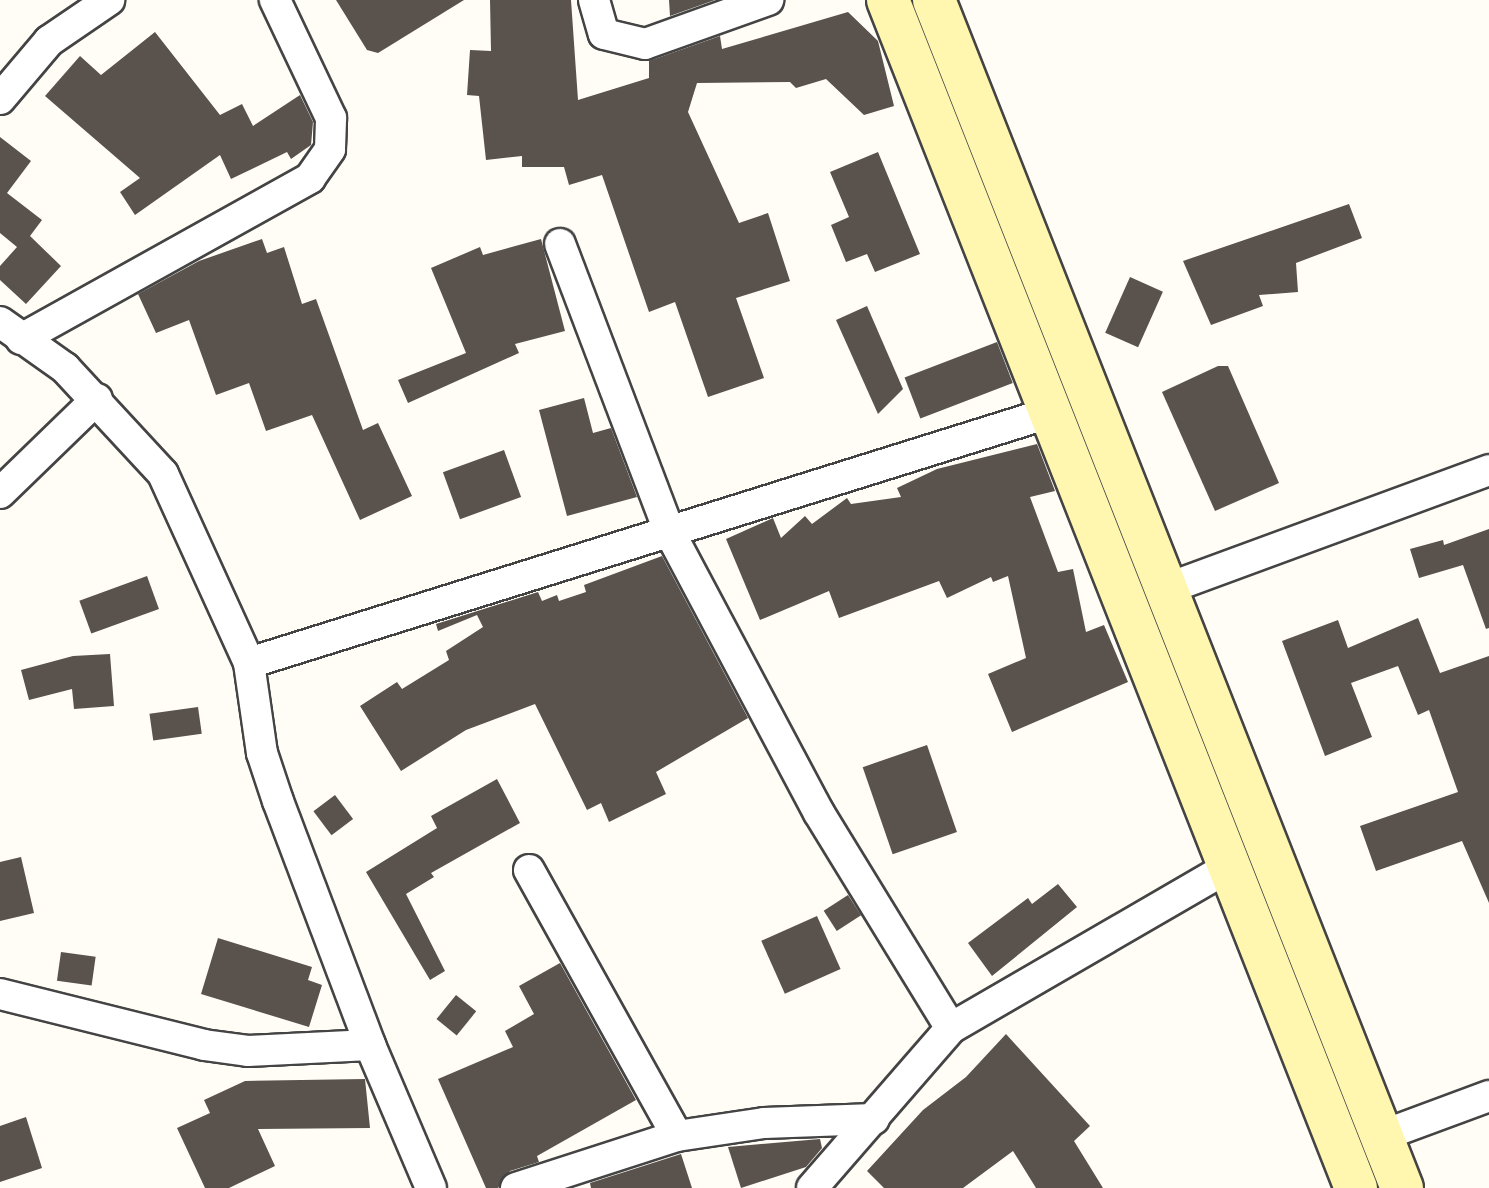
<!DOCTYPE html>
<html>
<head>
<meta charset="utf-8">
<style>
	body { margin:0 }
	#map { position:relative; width:1489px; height:1188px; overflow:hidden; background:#fffdf5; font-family:Lora,serif }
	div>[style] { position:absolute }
	.building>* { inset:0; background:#5a524d; transform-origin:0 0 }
	.roads { filter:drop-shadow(2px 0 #444) drop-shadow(-2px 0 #444) drop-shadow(0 2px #444) drop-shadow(0 -2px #444) }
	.street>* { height:30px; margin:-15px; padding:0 15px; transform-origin:15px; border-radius:15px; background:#fff }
	.secondary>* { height:42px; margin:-21px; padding:0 21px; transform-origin:21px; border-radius:21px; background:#fff6b0 }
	span { translate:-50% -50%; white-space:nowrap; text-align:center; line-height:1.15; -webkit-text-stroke:8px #fff; paint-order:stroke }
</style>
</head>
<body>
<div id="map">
	<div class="building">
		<div style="clip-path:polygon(336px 0,464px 0,378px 53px,367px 50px)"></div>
		<div style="clip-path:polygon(490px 0,571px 0,578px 100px,649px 78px,649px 61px,720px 36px,722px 49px,848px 12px,878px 41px,894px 106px,864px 115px,826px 79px,796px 88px,790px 82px,697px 83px,688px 112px,739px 223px,768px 213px,790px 281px,736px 298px,764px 378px,708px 397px,675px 302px,649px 312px,602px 175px,569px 185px,564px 167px,522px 167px,522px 156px,486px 160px,479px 96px,467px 95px,470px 50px,491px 51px)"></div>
		<div style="clip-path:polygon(669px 0,715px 0,670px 16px)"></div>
		<div style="clip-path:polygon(155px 32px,220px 115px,242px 104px,253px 126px,300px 95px,313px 122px,311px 145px,291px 159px,287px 152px,231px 179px,220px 155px,135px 215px,120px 192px,140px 178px,45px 96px,80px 56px,101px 75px)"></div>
		<div style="clip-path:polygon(0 137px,31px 161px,7px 193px,42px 220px,30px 236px,61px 266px,26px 304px,0 280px,0 266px,17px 247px,0 233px)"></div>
		<div style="clip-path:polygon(878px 152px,920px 254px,875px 272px,867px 254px,846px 262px,831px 225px,849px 217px,830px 172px)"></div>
		<div style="clip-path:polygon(1349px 204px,1362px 238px,1296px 263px,1298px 292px,1259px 295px,1263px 306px,1211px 325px,1183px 261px)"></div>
		<div style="clip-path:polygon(262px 239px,267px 253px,284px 247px,302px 304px,316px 299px,363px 430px,378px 423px,412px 496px,360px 520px,312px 415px,266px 431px,249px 383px,216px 395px,189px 320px,156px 333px,138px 294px,199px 261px)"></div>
		<div style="clip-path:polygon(541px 239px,565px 331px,515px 344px,519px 353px,408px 403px,398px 380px,466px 353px,431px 268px,480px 247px,483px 255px)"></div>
		<div style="left:1130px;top:277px;width:36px;height:61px;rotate:24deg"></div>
		<div style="clip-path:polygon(867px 306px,903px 389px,878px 414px,836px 320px)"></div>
		<div style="left:997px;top:342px;width:44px;height:99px;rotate:69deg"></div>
		<div style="clip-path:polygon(1218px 366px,1228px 366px,1279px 483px,1215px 511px,1162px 392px)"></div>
		<div style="clip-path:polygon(584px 398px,593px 433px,611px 428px,637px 497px,567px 516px,539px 410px)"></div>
		<div style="clip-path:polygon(1037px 444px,1055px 491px,1030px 497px,1058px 572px,1073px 569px,1086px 632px,1104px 625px,1128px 682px,1012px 732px,988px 674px,1026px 658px,1008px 576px,993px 582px,991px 577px,947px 598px,939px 581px,839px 618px,829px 591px,760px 620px,726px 539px,773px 518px,781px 538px,805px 516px,812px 524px,847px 498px,851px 504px,901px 497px,897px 488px,937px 469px)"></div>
		<div style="left:504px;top:450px;width:50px;height:65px;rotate:70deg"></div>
		<div style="clip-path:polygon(1489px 529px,1489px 628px,1486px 629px,1463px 565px,1419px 578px,1410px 549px,1443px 540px,1444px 545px)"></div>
		<div style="clip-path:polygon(662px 556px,748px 718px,656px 772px,666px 794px,609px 822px,601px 803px,587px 810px,535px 704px,466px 730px,401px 771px,360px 706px,397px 682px,402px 689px,449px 660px,446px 651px,483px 627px,477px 615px,438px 631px,436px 624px,538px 592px,542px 601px,557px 595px,559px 601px,586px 592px,584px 585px)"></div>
		<div style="left:147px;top:576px;width:35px;height:72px;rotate:70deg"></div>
		<div style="clip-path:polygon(1418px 618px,1440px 673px,1489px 656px,1489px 903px,1462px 841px,1376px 871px,1360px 826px,1458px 792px,1429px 710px,1418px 715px,1398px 666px,1351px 683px,1372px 737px,1325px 756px,1282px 641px,1338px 620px,1348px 648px)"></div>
		<div style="clip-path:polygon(110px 654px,114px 706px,74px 709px,72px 689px,29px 700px,21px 670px,73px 656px)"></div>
		<div style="left:198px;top:707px;width:27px;height:49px;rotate:82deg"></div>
		<div style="left:927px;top:745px;width:92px;height:68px;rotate:71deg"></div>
		<div style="clip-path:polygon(497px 779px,520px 823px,431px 873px,434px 877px,406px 894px,445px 971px,430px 980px,366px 872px,437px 828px,431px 816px)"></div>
		<div style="left:335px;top:795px;width:30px;height:27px;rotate:53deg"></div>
		<div style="clip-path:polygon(21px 857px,34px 913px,0 921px,0 862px)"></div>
		<div style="clip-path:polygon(1058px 884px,1077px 907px,992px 976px,968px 943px,1028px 898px,1032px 904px)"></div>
		<div style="left:848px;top:895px;width:24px;height:29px;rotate:57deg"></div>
		<div style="left:817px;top:916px;width:58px;height:61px;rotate:66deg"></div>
		<div style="clip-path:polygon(218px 938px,312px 967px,308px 980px,322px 985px,309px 1027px,201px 994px)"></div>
		<div style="left:61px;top:952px;width:35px;height:29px;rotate:8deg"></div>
		<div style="clip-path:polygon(560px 963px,636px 1100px,537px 1156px,539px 1162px,510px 1171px,498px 1188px,486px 1188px,438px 1079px,513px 1047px,505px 1031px,534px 1014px,519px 986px)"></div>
		<div style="left:456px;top:995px;width:26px;height:31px;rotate:39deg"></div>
		<div style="clip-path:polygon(1006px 1034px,1090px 1126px,1074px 1141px,1103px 1188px,1036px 1188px,1013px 1151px,963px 1188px,884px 1188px,867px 1171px,923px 1110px,966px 1077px)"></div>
		<div style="clip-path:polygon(365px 1079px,370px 1128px,258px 1129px,275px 1166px,229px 1188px,205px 1188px,177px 1128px,210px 1113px,204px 1100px,245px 1081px)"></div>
		<div style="clip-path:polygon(26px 1117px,42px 1168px,0 1182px,0 1126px)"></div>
		<div style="clip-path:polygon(820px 1139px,822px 1148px,806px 1167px,741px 1188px,728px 1147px)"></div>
		<div style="clip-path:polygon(681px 1154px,692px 1188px,591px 1188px,590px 1183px)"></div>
	</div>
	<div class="roads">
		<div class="street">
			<div style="left:594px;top:0;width:35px;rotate:74deg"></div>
			<div style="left:604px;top:34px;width:42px;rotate:13.7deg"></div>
			<div style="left:645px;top:44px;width:131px;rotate:-19.7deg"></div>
			<div style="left:0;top:99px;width:76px;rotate:-49.8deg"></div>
			<div style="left:49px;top:41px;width:73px;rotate:-34.3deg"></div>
			<div style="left:560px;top:244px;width:307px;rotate:69.2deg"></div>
			<div style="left:669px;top:531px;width:319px;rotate:62deg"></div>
			<div style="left:819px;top:813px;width:252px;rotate:58.5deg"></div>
			<div style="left:0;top:322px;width:80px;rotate:35.3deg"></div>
			<div style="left:65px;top:368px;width:144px;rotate:47.2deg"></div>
			<div style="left:163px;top:474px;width:208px;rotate:65.5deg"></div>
			<div style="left:249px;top:663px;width:91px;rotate:81.8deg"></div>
			<div style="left:262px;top:753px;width:51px;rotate:71.6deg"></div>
			<div style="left:278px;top:801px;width:261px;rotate:69.3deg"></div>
			<div style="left:370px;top:1045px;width:155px;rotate:66.9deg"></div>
			<div style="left:21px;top:339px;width:331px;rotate:-29.1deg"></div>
			<div style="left:310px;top:178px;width:35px;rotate:-55deg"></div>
			<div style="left:330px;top:149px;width:31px;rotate:-88deg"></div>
			<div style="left:331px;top:118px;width:131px;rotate:-115.4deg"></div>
			<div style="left:0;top:493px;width:135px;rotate:-44.1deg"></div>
			<div style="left:1166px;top:589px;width:344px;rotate:-20.2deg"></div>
			<div style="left:249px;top:663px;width:841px;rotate:-17.36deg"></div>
			<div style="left:529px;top:870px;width:304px;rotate:60.9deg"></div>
			<div style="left:0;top:994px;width:210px;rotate:14deg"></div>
			<div style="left:204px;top:1045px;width:44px;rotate:7.8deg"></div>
			<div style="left:248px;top:1051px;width:122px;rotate:-2.8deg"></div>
			<div style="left:1381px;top:1136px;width:115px;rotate:-20.3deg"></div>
			<div style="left:516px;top:1188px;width:169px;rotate:-17.9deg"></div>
			<div style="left:677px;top:1136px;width:88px;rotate:-8.5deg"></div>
			<div style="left:764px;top:1123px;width:110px;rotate:-2.1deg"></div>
			<div style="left:812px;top:1188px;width:212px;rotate:-49deg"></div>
			<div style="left:951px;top:1028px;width:319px;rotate:-30.1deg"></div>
		</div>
		<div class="secondary">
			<div style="left:888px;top:0;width:1277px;rotate:68.5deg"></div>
			<div style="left:934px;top:0;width:1277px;rotate:68.5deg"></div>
		</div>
	</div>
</div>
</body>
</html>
